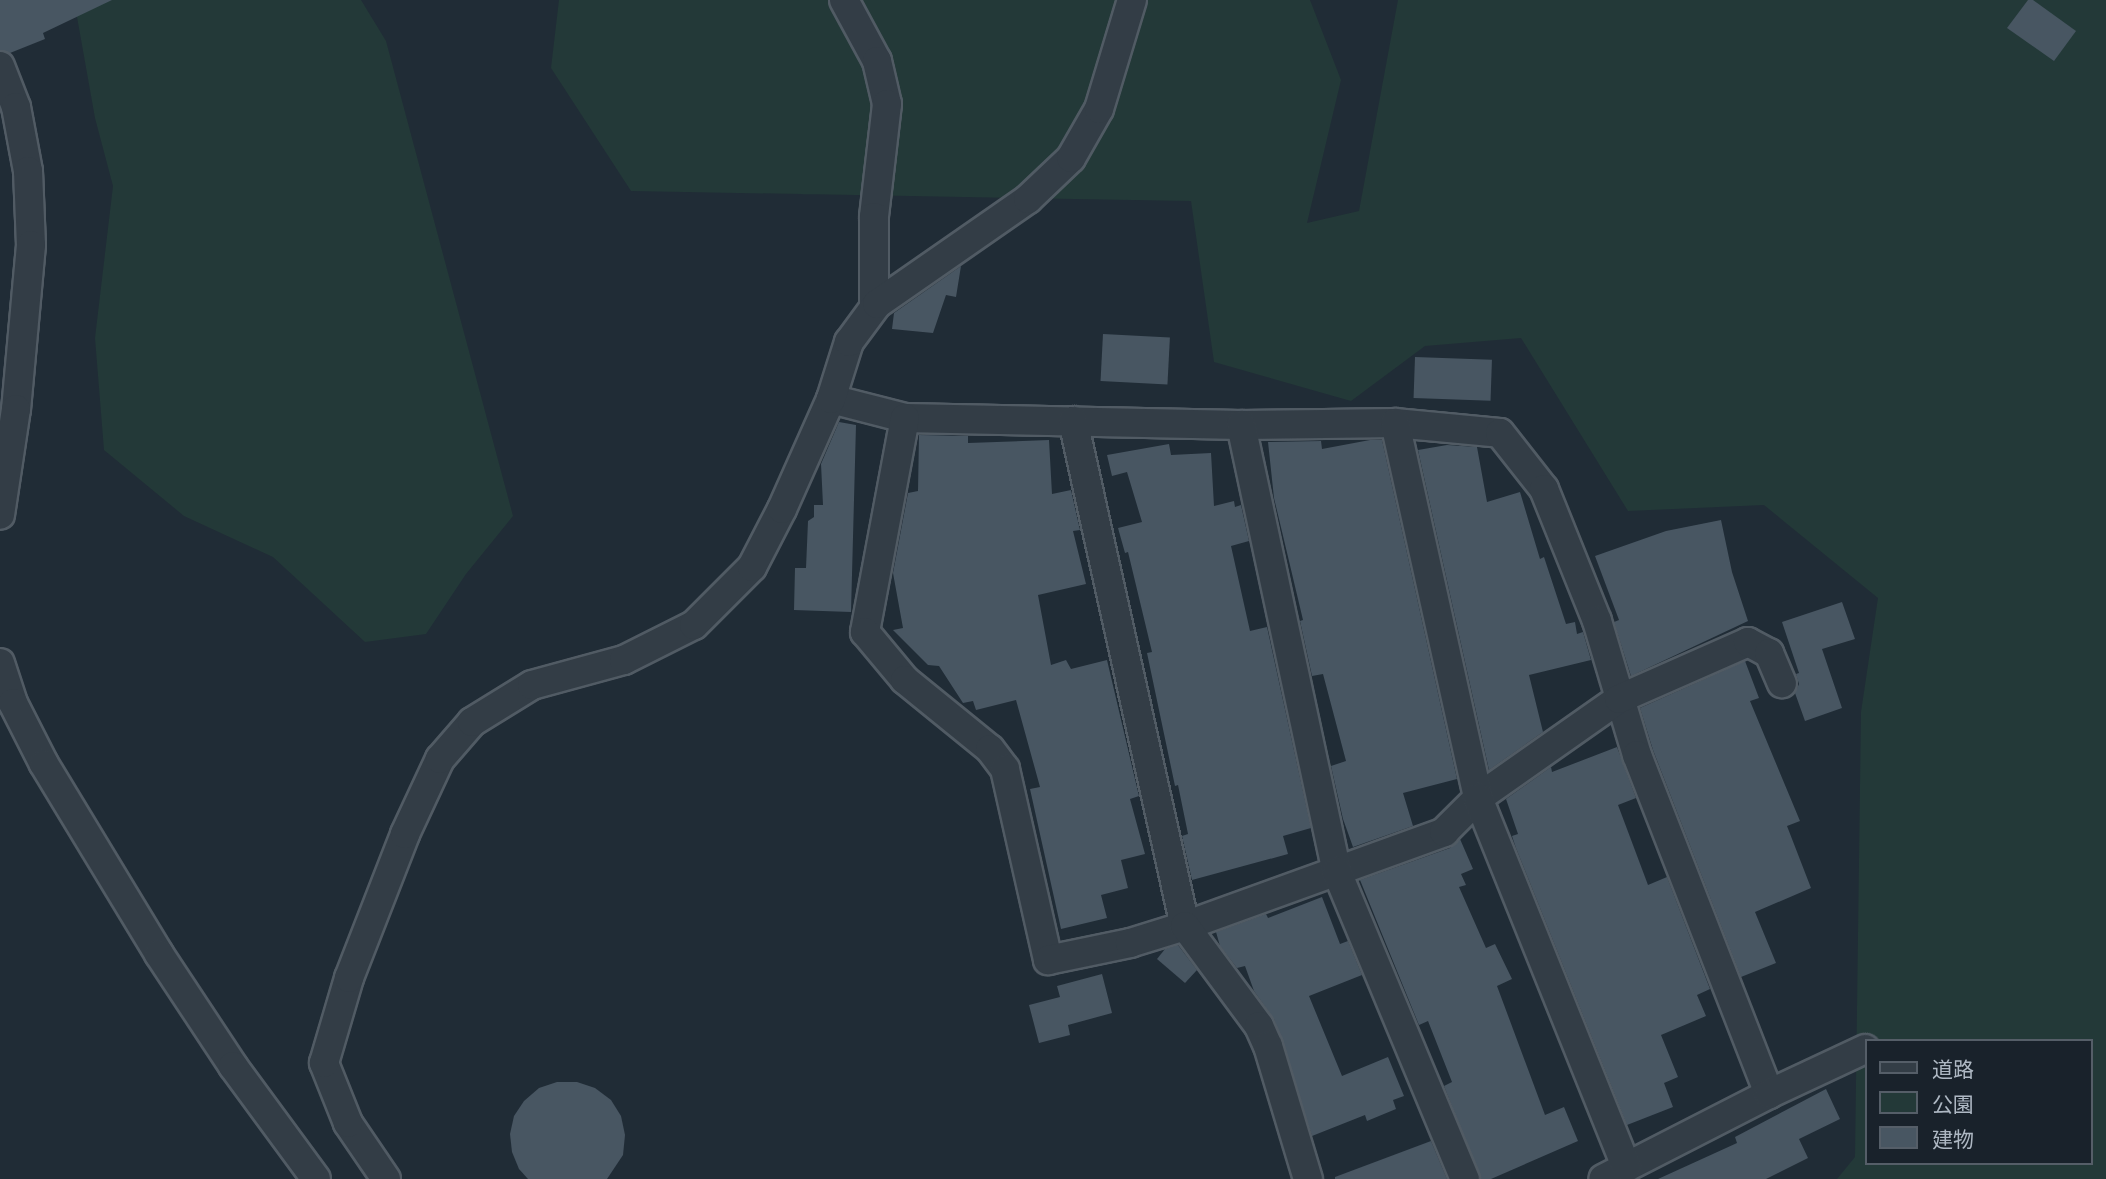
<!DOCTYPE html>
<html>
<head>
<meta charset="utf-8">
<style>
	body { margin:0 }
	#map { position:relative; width:2106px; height:1179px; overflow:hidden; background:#202c36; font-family:"PT Sans","Noto Sans JP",sans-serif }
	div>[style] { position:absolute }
	.green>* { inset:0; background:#233938 }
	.building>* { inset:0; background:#485662; transform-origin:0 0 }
	.roads { filter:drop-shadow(2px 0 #515b64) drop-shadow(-2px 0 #515b64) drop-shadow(0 2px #515b64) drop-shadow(0 -2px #515b64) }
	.street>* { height:28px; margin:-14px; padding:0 14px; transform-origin:14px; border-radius:14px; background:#333d46 }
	span { translate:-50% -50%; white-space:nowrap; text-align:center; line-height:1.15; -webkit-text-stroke:6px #19222b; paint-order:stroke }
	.legend { position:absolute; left:1865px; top:1039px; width:228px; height:126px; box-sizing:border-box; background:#19222b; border:2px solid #555e68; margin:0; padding:9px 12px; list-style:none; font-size:21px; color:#aeb8c3 }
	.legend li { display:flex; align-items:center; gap:14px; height:35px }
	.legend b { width:35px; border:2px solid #555e68 }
</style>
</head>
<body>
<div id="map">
	<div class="green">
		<div style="clip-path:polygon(74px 0,361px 0,386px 41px,513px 516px,466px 574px,426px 634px,365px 642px,273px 557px,184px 516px,104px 450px,95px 338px,113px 186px,95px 118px)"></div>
		<div style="clip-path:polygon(evenodd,559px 0,1310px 0,1341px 80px,1307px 223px,1359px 211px,1398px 0,2106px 0,2106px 1179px,1837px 1179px,1855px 1157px,1861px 712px,1878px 598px,1764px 505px,1628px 511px,1521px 338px,1425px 346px,1351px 401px,1214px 362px,1191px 201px,631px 191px,551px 68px,559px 0,1866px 1041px,2090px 1041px,2090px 1163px,1866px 1163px,1866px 1041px)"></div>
	</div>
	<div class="building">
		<div style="clip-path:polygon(0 0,112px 0,43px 33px,45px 39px,10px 53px,0 50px)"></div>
		<div style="clip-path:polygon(2028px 0,2033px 0,2076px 31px,2054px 61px,2007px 28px)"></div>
		<div style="clip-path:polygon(961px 266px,956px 297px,946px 295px,933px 333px,892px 329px,894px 313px)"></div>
		<div style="left:1103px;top:334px;width:67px;height:47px;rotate:3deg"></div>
		<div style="left:1415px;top:357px;width:77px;height:41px;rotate:2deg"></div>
		<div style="clip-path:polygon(839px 422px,856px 425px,851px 612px,794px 610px,795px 568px,806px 568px,808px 521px,814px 517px,814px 505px,823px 505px,821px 464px)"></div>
		<div style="clip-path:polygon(919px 435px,968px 436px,968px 443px,1049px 440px,1052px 494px,1071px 490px,1080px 530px,1073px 531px,1086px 584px,1038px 595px,1051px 665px,1066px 660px,1071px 669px,1107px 660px,1139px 796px,1130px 799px,1145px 854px,1121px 860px,1128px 888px,1101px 895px,1107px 918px,1061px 929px,1030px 789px,1040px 787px,1016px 700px,976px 710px,973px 701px,963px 703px,939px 666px,928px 665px,893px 630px,903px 628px,893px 573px,908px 493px,918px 491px)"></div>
		<div style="clip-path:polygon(1370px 440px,1382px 440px,1457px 779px,1403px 793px,1413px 826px,1353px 847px,1343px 819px,1331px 766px,1346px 761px,1323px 674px,1312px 676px,1300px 621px,1303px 620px,1274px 498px,1268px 442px,1321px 441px,1322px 449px)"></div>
		<div style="clip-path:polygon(1169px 444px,1171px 455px,1211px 453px,1214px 506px,1234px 501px,1235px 507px,1241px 505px,1249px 541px,1231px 546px,1250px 631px,1267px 627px,1311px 828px,1283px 836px,1288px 854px,1192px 880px,1182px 836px,1188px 834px,1178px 785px,1175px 786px,1147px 653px,1152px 652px,1128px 552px,1125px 553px,1118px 528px,1142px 522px,1127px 472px,1112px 476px,1107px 455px)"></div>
		<div style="clip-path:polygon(1447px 445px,1477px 447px,1487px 502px,1520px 492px,1540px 559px,1544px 557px,1566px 624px,1575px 622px,1577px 634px,1583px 632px,1591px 660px,1529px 675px,1543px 732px,1489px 770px,1418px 450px)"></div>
		<div style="clip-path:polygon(1721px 520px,1732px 572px,1748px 621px,1631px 676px,1614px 622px,1619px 620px,1595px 556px,1666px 531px)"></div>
		<div style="clip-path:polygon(1842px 602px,1855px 639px,1822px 649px,1842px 708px,1805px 721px,1795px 693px,1799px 684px,1796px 674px,1799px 673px,1782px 622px)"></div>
		<div style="clip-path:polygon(1745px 661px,1759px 698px,1750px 701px,1800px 821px,1787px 826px,1811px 888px,1755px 912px,1776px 963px,1741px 977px,1653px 750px,1640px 708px)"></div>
		<div style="clip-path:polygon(1617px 747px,1636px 798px,1618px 805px,1648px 885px,1667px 877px,1710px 989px,1697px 995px,1706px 1016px,1661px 1035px,1678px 1077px,1664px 1083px,1673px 1107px,1627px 1125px,1516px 848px,1512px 836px,1518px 834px,1506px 799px,1551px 767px,1552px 772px)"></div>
		<div style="clip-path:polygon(1460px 839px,1473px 869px,1461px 874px,1466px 885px,1459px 887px,1486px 948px,1495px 944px,1512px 979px,1497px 986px,1545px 1115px,1564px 1107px,1578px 1141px,1491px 1179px,1481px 1179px,1444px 1086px,1452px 1082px,1428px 1021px,1419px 1025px,1360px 880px,1450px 848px)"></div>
		<div style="clip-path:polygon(1322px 897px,1340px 944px,1348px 941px,1362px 975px,1309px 996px,1342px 1076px,1388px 1057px,1404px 1096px,1393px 1100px,1396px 1109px,1367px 1121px,1365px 1115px,1312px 1136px,1274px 1019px,1254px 991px,1245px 966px,1237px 968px,1220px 946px,1216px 932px,1266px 914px,1268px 918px)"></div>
		<div style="clip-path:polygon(1178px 945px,1197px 970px,1185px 983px,1157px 959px,1165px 949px)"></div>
		<div style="clip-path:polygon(1102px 974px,1112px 1013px,1068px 1025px,1070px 1035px,1039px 1043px,1029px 1005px,1060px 997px,1057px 986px)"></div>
		<div style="clip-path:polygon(557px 1082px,577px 1082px,595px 1088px,611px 1100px,621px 1116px,625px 1135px,623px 1155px,607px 1179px,528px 1179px,519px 1169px,512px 1152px,510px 1134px,514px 1116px,524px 1101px,539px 1088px)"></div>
		<div style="clip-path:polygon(1826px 1089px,1840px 1119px,1799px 1139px,1808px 1158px,1766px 1179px,1658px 1179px,1737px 1143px,1735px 1137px)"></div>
		<div style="clip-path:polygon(1431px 1141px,1447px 1179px,1335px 1179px,1335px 1177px)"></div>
	</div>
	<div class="roads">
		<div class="street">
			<div style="left:844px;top:0;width:69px;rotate:61.6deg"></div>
			<div style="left:877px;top:61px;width:44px;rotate:76.9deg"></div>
			<div style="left:887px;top:104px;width:114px;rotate:96.6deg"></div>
			<div style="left:874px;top:217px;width:89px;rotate:90deg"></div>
			<div style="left:0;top:66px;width:44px;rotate:68.7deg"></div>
			<div style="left:16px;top:107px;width:65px;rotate:79.4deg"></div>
			<div style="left:28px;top:171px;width:74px;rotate:87.7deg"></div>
			<div style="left:31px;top:245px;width:165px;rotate:95.2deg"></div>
			<div style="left:16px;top:409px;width:107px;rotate:98.6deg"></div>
			<div style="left:831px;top:399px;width:76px;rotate:14.4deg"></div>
			<div style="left:905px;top:418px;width:336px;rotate:1.2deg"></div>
			<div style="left:1241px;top:425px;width:154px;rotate:-0.7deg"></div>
			<div style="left:1395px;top:423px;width:105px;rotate:5.4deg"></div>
			<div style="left:1500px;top:433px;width:71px;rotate:51.8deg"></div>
			<div style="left:1544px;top:489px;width:142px;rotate:68.1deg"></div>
			<div style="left:1597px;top:621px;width:140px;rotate:73.4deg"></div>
			<div style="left:1637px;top:755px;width:364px;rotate:68.7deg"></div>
			<div style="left:1769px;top:1094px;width:186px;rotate:152.9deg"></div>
			<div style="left:905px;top:418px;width:218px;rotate:100.6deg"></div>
			<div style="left:865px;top:632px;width:62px;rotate:50.2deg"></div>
			<div style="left:905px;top:680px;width:109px;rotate:39.1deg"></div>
			<div style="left:990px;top:749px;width:25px;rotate:53deg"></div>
			<div style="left:1005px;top:769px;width:196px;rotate:77.3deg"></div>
			<div style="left:1048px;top:960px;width:84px;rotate:-11.7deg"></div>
			<div style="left:1130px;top:943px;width:58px;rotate:-17.2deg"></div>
			<div style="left:1185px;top:926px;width:276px;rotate:-19.9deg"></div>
			<div style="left:1444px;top:832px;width:48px;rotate:-45deg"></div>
			<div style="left:1478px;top:798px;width:172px;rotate:-35.1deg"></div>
			<div style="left:1619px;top:699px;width:141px;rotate:-23.8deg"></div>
			<div style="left:1748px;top:642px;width:24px;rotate:28deg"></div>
			<div style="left:1769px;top:653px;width:33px;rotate:67deg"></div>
			<div style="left:1073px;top:421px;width:517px;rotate:77.5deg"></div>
			<div style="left:1185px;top:926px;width:124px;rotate:53.5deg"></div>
			<div style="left:1259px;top:1026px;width:22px;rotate:66deg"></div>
			<div style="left:1268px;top:1046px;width:139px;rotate:73.3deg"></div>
			<div style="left:1395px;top:423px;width:384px;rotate:77.5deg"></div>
			<div style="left:1478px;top:798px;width:398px;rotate:68.1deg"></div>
			<div style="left:1241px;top:425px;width:457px;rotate:77.9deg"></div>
			<div style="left:1337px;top:872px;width:333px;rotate:67.4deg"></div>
			<div style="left:0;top:663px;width:42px;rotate:72deg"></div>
			<div style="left:13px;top:703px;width:68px;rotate:63.1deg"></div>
			<div style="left:44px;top:764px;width:222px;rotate:58.8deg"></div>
			<div style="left:159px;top:954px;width:134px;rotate:56.5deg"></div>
			<div style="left:233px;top:1066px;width:140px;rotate:53.7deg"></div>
			<div style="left:1769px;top:1094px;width:106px;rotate:-25.1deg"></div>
			<div style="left:386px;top:1179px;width:68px;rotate:-124.2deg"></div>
			<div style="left:348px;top:1123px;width:65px;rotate:-111.8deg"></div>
			<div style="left:324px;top:1063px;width:89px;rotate:-73.6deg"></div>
			<div style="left:349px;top:978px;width:155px;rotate:-68.7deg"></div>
			<div style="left:405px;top:834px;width:83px;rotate:-65deg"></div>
			<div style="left:440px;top:759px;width:49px;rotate:-49.1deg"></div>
			<div style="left:472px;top:722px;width:70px;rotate:-31.7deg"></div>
			<div style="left:532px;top:685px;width:95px;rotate:-15.2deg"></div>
			<div style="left:624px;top:660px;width:78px;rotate:-26.6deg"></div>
			<div style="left:694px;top:625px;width:82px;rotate:-45deg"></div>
			<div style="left:752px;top:567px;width:65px;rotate:-62.7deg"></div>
			<div style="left:782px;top:509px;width:120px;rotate:-66deg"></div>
			<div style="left:831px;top:399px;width:60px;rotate:-72.5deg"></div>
			<div style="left:849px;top:342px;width:47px;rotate:-53.6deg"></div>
			<div style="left:877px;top:304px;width:184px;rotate:-34.8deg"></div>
			<div style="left:1028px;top:199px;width:59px;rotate:-43.6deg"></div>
			<div style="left:1071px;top:158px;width:56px;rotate:-60.3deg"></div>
			<div style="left:1099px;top:109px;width:114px;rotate:-73.2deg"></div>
		</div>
	</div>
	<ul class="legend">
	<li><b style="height:9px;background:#333d46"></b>道路</li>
	<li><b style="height:19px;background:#233938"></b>公園</li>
	<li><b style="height:19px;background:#485662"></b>建物</li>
	</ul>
</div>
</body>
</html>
